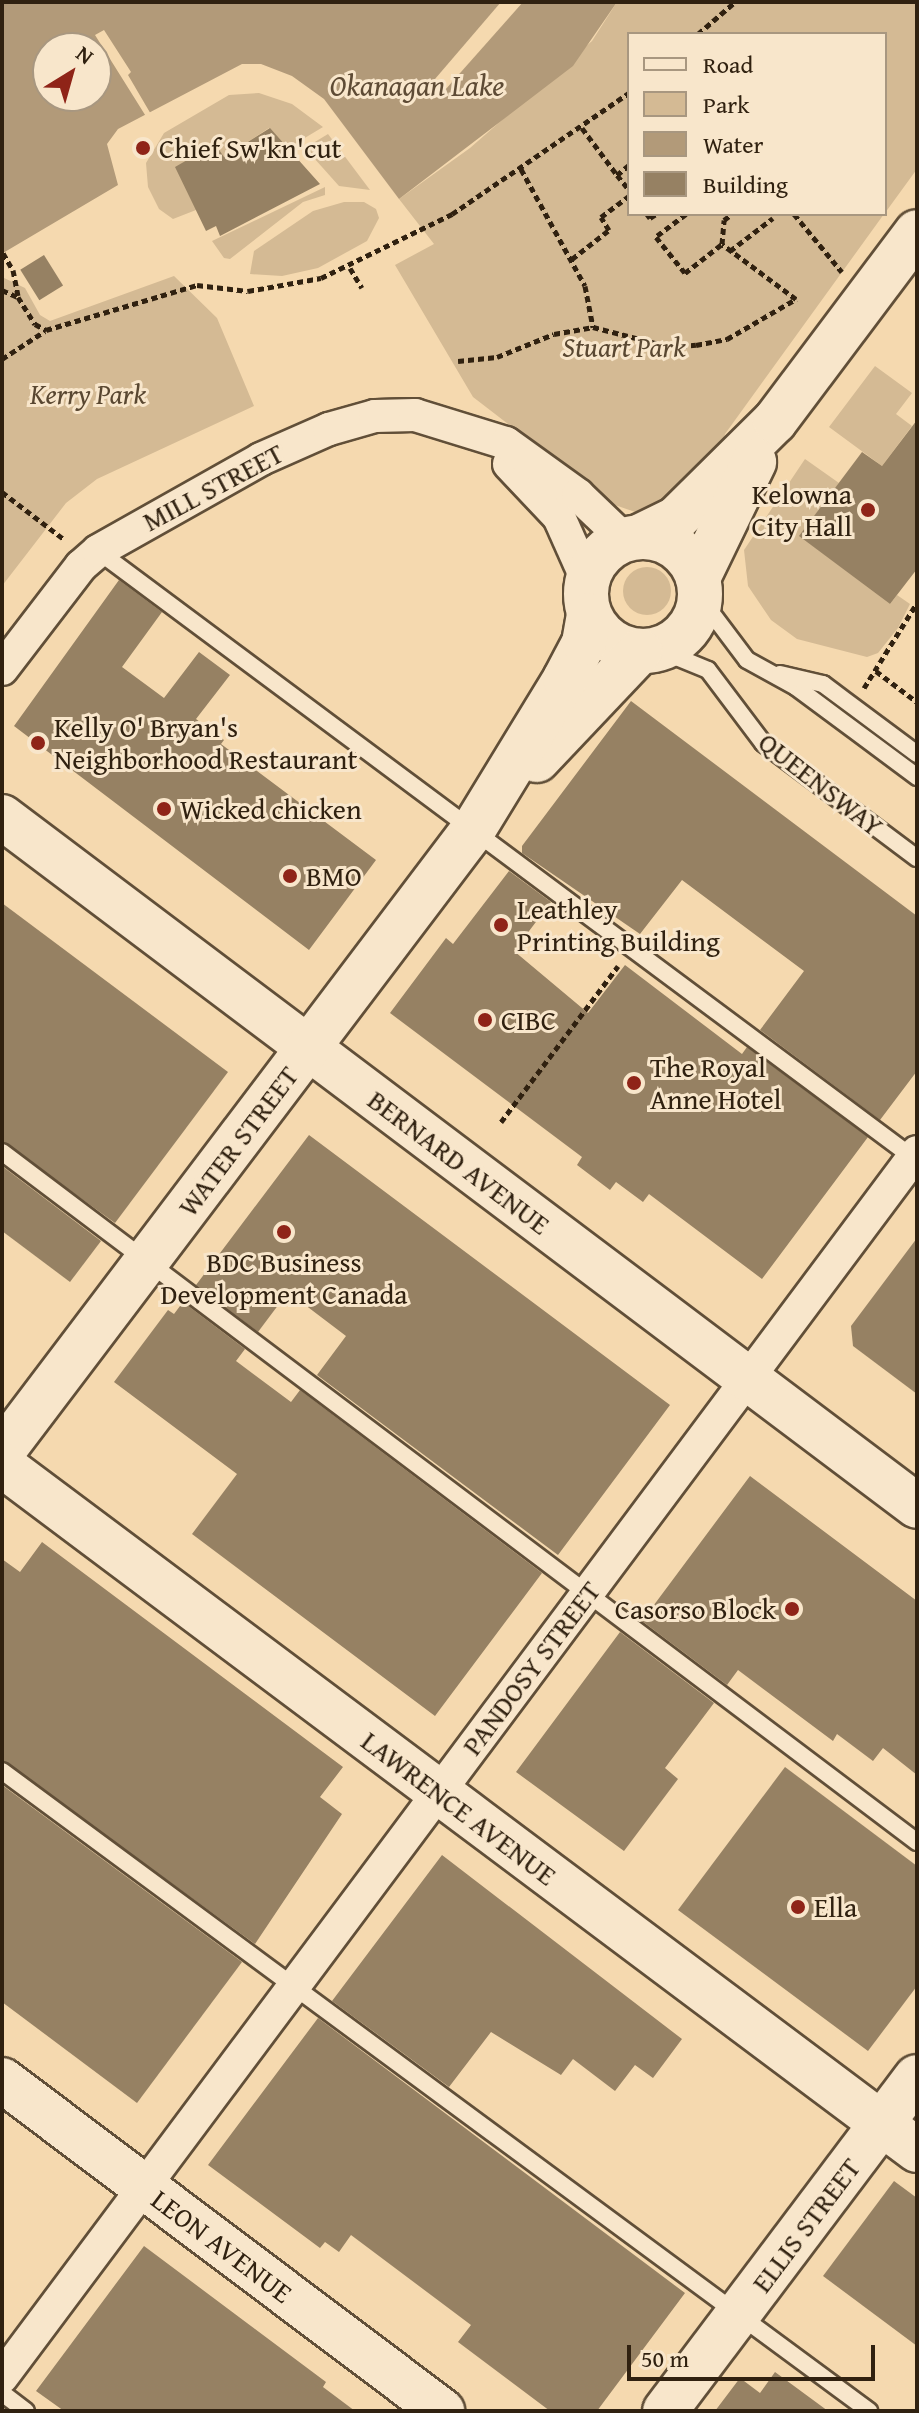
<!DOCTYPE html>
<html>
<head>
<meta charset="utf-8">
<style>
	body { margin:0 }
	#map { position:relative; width:919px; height:2413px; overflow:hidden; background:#f5d9af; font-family:"Gentium Book Plus",serif }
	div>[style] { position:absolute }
	.green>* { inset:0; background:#d4ba94 }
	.round { border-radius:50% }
	.water>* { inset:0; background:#b29a79 }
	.pier>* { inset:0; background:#f5d9af }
	.building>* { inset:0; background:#968163; transform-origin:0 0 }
	.path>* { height:5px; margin-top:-2.5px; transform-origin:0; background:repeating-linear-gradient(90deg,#302110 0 6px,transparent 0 10px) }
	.roads { filter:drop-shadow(2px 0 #614f38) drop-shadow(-2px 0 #614f38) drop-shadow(0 2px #614f38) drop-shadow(0 -2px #614f38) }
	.lane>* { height:16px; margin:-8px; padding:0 8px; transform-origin:8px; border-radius:8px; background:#f8e6cb }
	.street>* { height:32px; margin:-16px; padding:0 16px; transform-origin:16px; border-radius:16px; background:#f8e6cb }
	.secondary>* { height:44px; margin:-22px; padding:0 22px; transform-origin:22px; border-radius:22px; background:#f8e6cb }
	.secondary>.ring { margin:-22px; padding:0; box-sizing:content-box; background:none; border:44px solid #f8e6cb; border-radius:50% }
	.dots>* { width:22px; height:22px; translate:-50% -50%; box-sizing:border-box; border:4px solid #f8e6cb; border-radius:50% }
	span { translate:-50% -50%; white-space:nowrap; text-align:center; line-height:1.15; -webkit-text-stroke:6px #f8e6cb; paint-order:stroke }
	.poi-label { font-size:28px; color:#302110 }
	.left { translate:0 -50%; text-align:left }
	.right { translate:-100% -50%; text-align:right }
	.park-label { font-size:28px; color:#594731; font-style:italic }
	.street-label { font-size:28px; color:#302110 }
	.water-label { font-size:30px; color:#5e4b35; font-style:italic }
	.frame { position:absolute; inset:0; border:4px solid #302110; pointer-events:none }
	.legend { position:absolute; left:627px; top:32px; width:260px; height:184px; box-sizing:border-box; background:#f8e6cb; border:2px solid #a89780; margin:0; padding:10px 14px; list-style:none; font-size:24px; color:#302110 }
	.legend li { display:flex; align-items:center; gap:16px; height:40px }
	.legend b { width:40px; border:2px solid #a89780 }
	.north { position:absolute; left:32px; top:32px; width:80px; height:80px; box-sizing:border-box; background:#f8e6cb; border:2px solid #a89780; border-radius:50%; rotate:37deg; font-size:22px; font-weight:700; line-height:32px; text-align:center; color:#302110 }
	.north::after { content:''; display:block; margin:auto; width:28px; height:36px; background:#8f2418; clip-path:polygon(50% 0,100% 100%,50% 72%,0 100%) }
	.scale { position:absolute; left:627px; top:2345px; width:248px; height:36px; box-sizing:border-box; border:4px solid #302110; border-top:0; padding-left:10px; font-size:24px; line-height:28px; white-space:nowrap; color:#302110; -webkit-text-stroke:6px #f8e6cb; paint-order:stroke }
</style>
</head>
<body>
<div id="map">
	<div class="green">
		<div style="clip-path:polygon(617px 2px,917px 2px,917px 169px,885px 213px,885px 34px,629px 34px,629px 214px,884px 214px,725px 434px,721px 455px,678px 506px,641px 514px,612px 504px,473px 397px,395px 265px,434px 244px,399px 199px,470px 148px,592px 41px)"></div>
		<div style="clip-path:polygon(259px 93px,292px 104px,323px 127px,288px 148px,269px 128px,224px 157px,196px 210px,173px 219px,159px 209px,148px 187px,146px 163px,164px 133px,229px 95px)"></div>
		<div style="clip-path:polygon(328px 134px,370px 190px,339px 186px,305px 148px)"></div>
		<div style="clip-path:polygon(325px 187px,325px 195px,303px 202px,230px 259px,224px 258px,212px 241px)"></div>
		<div style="clip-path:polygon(344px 202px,364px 202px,376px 209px,379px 218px,367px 241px,318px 268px,282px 276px,250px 274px,254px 251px,313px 211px)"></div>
		<div style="clip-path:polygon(174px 276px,217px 318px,254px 406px,97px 479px,66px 503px,2px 586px,2px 277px,25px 288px,40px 315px,50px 321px)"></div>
		<div style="clip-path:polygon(875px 366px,912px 393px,896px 414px,912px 426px,882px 466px,829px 427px)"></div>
		<div style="clip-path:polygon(805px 459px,839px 483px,800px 536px,890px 604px,897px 595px,910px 604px,898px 628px,878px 653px,867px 657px,797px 639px,771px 620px,748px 586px,744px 550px)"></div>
		<div class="round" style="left:623px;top:567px;width:48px;height:48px"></div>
	</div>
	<div class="water">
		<div style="clip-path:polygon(evenodd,2px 2px,617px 2px,573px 66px,399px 199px,324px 99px,292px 76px,261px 64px,242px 64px,118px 129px,107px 144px,118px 185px,3px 253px,2px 277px,2px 2px,48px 48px,96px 48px,96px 96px,48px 96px,48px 48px)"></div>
	</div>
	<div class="pier">
		<div style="clip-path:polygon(501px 2px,523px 2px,445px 90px,435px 79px)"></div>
		<div style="clip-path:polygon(104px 30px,131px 72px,128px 75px,152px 116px,147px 118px,95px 35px)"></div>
	</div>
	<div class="building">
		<div style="clip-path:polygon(270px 128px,320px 184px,220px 236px,216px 226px,206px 231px,175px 167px,215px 144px,224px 157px)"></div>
		<div style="left:44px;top:255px;width:36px;height:28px;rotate:58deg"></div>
		<div style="clip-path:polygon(917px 420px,917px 569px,890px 604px,799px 536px,862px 452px,882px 466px)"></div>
		<div style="clip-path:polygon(119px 580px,162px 612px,122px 667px,164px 698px,199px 652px,230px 675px,196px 719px,224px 740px,221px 744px,376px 860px,309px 950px,14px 726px)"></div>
		<div style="clip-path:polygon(631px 701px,917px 916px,917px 1071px,880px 1120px,760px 1030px,804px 971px,682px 880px,640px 934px,522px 853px,522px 846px)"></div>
		<div style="clip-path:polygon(509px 871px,551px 902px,514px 951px,588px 1013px,625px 965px,742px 1054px,747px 1047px,868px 1137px,762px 1279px,649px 1194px,643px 1202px,616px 1182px,610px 1190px,577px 1165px,582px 1157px,390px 1013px,446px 938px,453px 944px)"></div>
		<div style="clip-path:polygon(2px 903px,228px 1072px,115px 1223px,2px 1141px)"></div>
		<div style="clip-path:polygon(309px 1135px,670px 1405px,558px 1555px,317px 1375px,346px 1336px,288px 1292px,258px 1332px,196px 1285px)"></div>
		<div style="clip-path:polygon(2px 1166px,101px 1241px,70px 1282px,2px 1231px)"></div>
		<div style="clip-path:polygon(917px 1238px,917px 1394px,853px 1346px,851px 1326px)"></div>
		<div style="clip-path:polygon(183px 1302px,245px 1349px,236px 1361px,291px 1402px,300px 1390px,542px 1573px,435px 1716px,192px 1534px,237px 1474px,114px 1382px,168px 1310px,174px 1314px)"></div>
		<div style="clip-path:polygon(750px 1476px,917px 1601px,917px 1775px,883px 1748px,873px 1761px,837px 1734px,833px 1741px,738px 1670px,727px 1685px,642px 1621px)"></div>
		<div style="clip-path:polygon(42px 1542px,343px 1767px,320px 1797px,342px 1814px,255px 1944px,2px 1760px,2px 1559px,20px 1572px)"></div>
		<div style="clip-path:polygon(620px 1632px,714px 1703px,665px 1768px,678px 1779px,624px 1851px,516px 1772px)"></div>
		<div style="clip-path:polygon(785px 1767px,917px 1866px,917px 1986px,868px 2051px,678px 1910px)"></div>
		<div style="clip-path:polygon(2px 1785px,242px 1962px,137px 2103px,2px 2002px)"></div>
		<div style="clip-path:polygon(442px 1855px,682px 2039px,653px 2078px,635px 2065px,615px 2091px,573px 2059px,561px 2075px,491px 2032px,449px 2087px,332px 2001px)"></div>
		<div style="clip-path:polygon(318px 2018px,685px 2293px,597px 2411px,550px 2411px,458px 2342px,471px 2325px,351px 2235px,339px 2252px,325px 2242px,320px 2248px,208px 2165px)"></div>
		<div style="clip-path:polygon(894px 2181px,917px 2198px,917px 2346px,823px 2276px)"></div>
		<div style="clip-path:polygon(144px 2246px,326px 2382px,323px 2387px,355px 2411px,64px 2411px,36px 2391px)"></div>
		<div style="clip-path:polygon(775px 2372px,828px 2411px,715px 2411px,740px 2378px,760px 2393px)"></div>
	</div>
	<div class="path">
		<div style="left:698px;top:34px;width:49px;rotate:-40.9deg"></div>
		<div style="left:582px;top:128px;width:59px;rotate:53.3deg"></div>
		<div style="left:629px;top:165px;width:16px;rotate:140deg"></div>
		<div style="left:617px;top:175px;width:19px;rotate:51deg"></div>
		<div style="left:521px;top:169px;width:133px;rotate:61.3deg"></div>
		<div style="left:585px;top:286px;width:42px;rotate:79deg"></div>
		<div style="left:647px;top:214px;width:5px;rotate:53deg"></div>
		<div style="left:650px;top:218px;width:7px;rotate:-34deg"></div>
		<div style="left:686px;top:214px;width:38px;rotate:143deg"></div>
		<div style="left:656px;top:237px;width:46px;rotate:51.1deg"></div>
		<div style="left:685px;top:273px;width:47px;rotate:-38.1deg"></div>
		<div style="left:722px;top:244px;width:24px;rotate:-85deg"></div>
		<div style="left:724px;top:220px;width:10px;rotate:-37deg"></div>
		<div style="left:794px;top:214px;width:75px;rotate:50.4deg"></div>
		<div style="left:730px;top:251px;width:54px;rotate:-37.5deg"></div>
		<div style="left:3px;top:253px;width:20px;rotate:60deg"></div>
		<div style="left:13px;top:270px;width:26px;rotate:79deg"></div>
		<div style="left:572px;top:259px;width:47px;rotate:-38.1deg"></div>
		<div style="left:609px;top:230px;width:15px;rotate:-122deg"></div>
		<div style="left:601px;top:217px;width:35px;rotate:-37deg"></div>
		<div style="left:350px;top:268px;width:23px;rotate:59deg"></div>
		<div style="left:2px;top:290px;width:17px;rotate:24deg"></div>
		<div style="left:18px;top:297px;width:32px;rotate:58deg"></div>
		<div style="left:35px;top:324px;width:13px;rotate:29deg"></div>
		<div style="left:46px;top:330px;width:158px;rotate:-16.6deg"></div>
		<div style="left:197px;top:285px;width:51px;rotate:6.7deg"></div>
		<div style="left:248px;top:291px;width:74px;rotate:-10.1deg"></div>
		<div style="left:321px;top:278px;width:146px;rotate:-26deg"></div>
		<div style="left:452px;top:214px;width:214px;rotate:-34.4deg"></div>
		<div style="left:2px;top:359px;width:51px;rotate:-33.1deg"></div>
		<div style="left:458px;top:361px;width:39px;rotate:-6deg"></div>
		<div style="left:497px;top:357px;width:61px;rotate:-22deg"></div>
		<div style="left:554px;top:334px;width:40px;rotate:-10deg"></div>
		<div style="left:593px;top:327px;width:81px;rotate:14.4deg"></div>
		<div style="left:671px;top:347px;width:25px;rotate:-5deg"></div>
		<div style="left:696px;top:345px;width:32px;rotate:-11deg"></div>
		<div style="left:727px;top:339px;width:80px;rotate:-30.1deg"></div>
		<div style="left:796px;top:299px;width:92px;rotate:-143.4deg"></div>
		<div style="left:2px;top:492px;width:79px;rotate:37.3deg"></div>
		<div style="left:876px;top:671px;width:51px;rotate:37.1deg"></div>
		<div style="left:864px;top:688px;width:100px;rotate:-58.1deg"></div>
		<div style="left:501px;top:1122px;width:195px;rotate:-53.1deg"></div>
	</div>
	<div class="roads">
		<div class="lane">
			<div style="left:98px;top:551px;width:1018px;rotate:36.66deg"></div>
			<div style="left:701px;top:599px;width:76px;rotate:53deg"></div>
			<div style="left:747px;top:660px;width:56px;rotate:28.9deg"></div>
			<div style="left:796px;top:687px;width:151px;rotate:36.6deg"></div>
			<div style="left:657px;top:649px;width:55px;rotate:22.4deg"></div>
			<div style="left:708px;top:670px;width:91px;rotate:53deg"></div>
			<div style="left:763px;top:743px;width:192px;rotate:36.8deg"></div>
			<div style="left:780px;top:674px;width:44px;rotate:13.1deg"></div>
			<div style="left:823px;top:684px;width:117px;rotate:36.7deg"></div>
			<div style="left:2px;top:1152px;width:1146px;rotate:37.02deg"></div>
			<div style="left:2px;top:1771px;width:1078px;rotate:36.43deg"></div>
			<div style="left:2px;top:2393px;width:30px;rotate:37deg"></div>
		</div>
		<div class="street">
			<div style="left:509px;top:464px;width:73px;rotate:46.7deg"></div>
			<div style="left:559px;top:517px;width:69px;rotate:66deg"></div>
			<div style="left:2px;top:669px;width:130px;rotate:-52.5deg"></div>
			<div style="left:81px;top:566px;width:23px;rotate:-41deg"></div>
			<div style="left:98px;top:551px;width:187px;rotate:-29.4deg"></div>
			<div style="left:261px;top:459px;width:74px;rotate:-23.8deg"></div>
			<div style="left:329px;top:429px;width:48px;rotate:-15.8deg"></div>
			<div style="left:375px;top:416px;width:40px;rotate:-1.4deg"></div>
			<div style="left:415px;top:415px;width:95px;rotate:17.1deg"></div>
			<div style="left:506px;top:443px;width:89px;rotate:35.8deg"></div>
			<div style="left:578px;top:495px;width:64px;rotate:43.7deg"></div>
			<div style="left:2px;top:2377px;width:1529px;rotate:-53.24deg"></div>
		</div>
		<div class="secondary">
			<div style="left:643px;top:535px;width:37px;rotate:-26deg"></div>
			<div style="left:676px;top:519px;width:139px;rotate:-44.7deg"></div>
			<div style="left:775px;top:421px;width:236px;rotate:-53.1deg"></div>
			<div class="ring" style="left:586px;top:537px;width:70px;height:70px"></div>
			<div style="left:698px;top:578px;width:129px;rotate:-64.2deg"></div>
			<div style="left:537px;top:760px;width:150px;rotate:-46.6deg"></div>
			<div style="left:2px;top:817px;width:1145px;rotate:36.98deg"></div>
			<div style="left:2px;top:1452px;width:780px;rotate:-52.87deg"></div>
			<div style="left:473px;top:830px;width:177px;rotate:-58.6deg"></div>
			<div style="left:565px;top:679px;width:41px;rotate:-62.2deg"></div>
			<div style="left:584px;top:643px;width:28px;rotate:-80deg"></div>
			<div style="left:2px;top:1465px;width:1143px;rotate:36.82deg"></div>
			<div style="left:2px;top:2080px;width:551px;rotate:36.95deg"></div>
			<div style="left:665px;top:2411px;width:418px;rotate:-53deg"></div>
		</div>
	</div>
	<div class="dots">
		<div style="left:143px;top:148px;background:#8f2418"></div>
		<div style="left:868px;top:510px;background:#8f2418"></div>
		<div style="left:38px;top:743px;background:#8f2418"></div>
		<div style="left:164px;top:809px;background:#8f2418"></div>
		<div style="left:290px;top:876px;background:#8f2418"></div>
		<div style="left:501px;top:925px;background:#8f2418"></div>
		<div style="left:485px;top:1020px;background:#8f2418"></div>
		<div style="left:634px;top:1083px;background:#8f2418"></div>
		<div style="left:284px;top:1232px;background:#8f2418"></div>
		<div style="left:792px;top:1609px;background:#8f2418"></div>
		<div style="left:798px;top:1907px;background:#8f2418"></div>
	</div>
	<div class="poi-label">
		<span class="left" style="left:159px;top:148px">Chief Sw'kn'cut</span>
		<span class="right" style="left:852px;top:510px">Kelowna<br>City Hall</span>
		<span class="left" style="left:54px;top:743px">Kelly O' Bryan's<br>Neighborhood Restaurant</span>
		<span class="left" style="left:180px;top:809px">Wicked chicken</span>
		<span class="left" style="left:306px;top:876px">BMO</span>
		<span class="left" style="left:517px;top:925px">Leathley<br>Printing Building</span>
		<span class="left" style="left:501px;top:1020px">CIBC</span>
		<span class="left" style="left:650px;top:1083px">The Royal<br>Anne Hotel</span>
		<span style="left:284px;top:1278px">BDC Business<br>Development Canada</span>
		<span class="right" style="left:776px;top:1609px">Casorso Block</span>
		<span class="left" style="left:814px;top:1907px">Ella</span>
	</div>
	<div class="park-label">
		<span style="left:624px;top:347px">Stuart Park</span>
		<span style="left:88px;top:394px">Kerry Park</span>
	</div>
	<div class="street-label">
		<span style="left:213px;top:487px;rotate:-28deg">MILL STREET</span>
		<span style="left:821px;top:784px;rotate:38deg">QUEENSWAY</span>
		<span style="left:238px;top:1141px;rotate:-53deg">WATER STREET</span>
		<span style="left:459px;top:1162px;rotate:37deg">BERNARD AVENUE</span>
		<span style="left:531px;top:1668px;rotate:-53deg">PANDOSY STREET</span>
		<span style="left:459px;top:1808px;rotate:37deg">LAWRENCE AVENUE</span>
		<span style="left:806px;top:2225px;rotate:-53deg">ELLIS STREET</span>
		<span style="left:222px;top:2246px;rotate:37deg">LEON AVENUE</span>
	</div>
	<div class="water-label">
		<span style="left:417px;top:85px">Okanagan Lake</span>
	</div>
	<div class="frame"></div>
	<ul class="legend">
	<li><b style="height:10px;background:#f8e6cb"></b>Road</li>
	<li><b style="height:22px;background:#d4ba94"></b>Park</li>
	<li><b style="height:22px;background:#b29a79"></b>Water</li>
	<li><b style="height:22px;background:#968163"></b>Building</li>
	</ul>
	<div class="north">N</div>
	<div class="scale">50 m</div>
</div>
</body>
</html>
